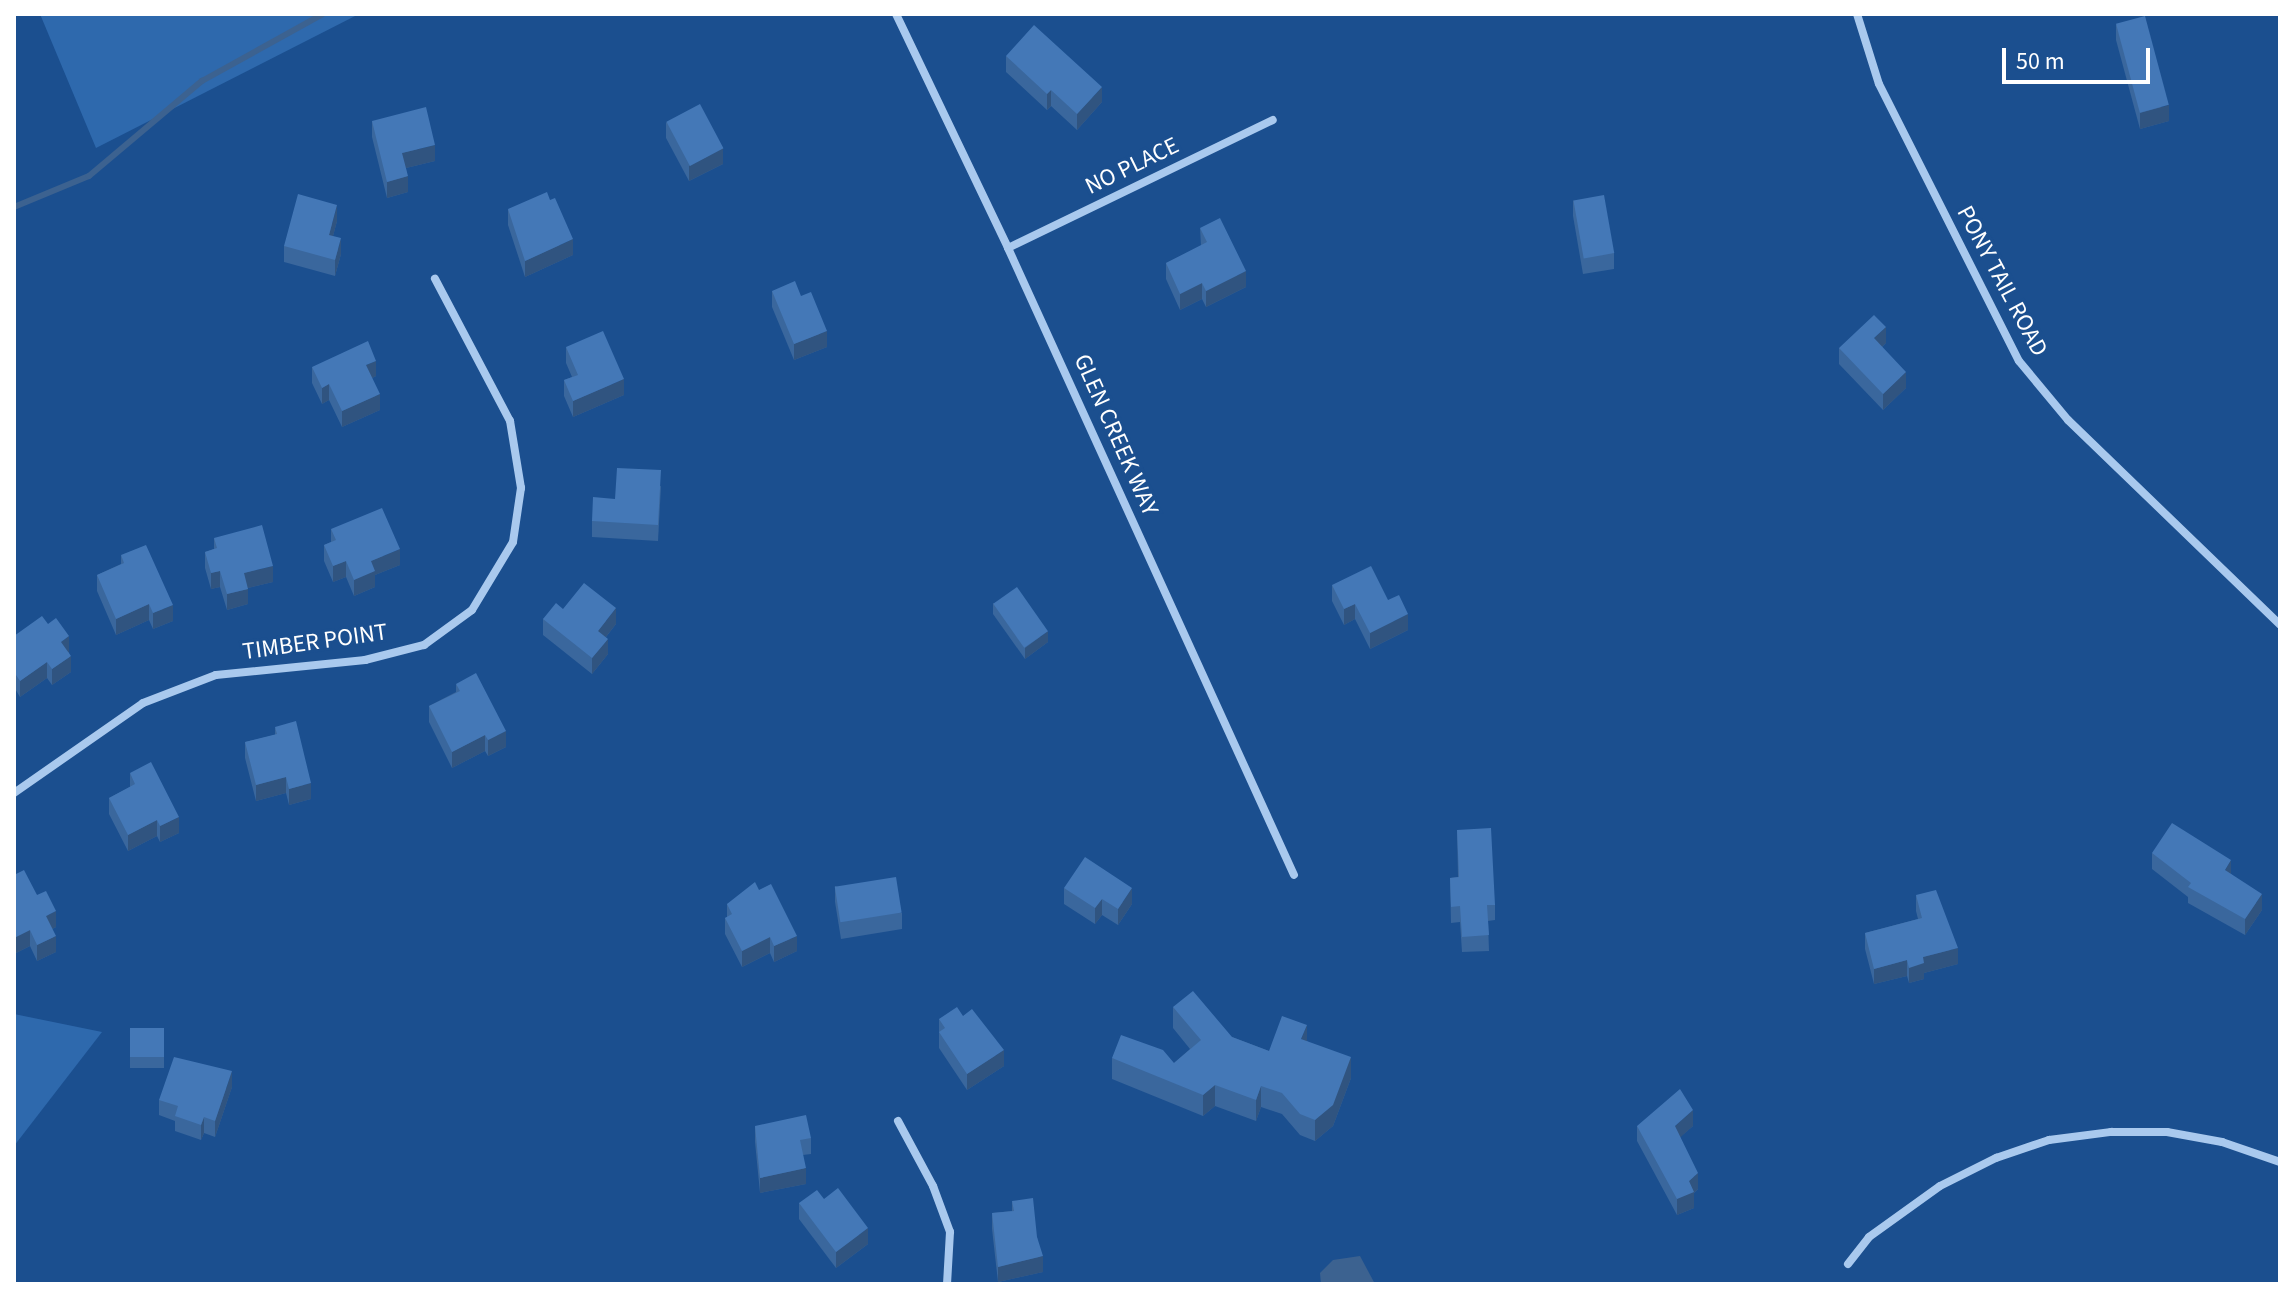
<!DOCTYPE html>
<html>
<head>
<meta charset="utf-8">
<style>
	body { margin:0 }
	#map { position:relative; width:2294px; height:1298px; overflow:hidden; background:#1b4f8f; font-family:"Source Sans 3",sans-serif }
	div>[style] { position:absolute }
	.green>* { inset:0; background:#2e69ad }
	.water>* { inset:0; background:#3c6290 }
	.stream>* { height:6px; margin:-3px; padding:0 3px; transform-origin:3px; border-radius:3px; background:#3c6290 }
	.minor>* { height:8px; margin:-4px; padding:0 4px; transform-origin:4px; border-radius:4px; background:#a9c9ee }
	.wall>* { inset:0; background:#3a679d; transform-origin:0 0 }
	.shaded-wall>* { inset:0; background:#305480 }
	.building>* { inset:0; background:#4478b7; transform-origin:0 0 }
	span { translate:-50% -50%; white-space:nowrap; text-align:center; line-height:1.15; -webkit-text-stroke:6px #1b4f8f; paint-order:stroke }
	.street-label { font-size:24px; color:#fff }
	.frame { position:absolute; inset:0; border:16px solid #fff; pointer-events:none }
	.scale { position:absolute; left:2002px; top:48px; width:148px; height:36px; box-sizing:border-box; border:4px solid #fff; border-top:0; padding-left:10px; font-size:24px; line-height:28px; white-space:nowrap; color:#fff; -webkit-text-stroke:6px #1b4f8f; paint-order:stroke }
</style>
</head>
<body>
<div id="map">
	<div class="green">
		<div style="clip-path:polygon(40px 14px,359px 14px,96px 148px)"></div>
		<div style="clip-path:polygon(14px 1014px,102px 1032px,14px 1146px)"></div>
	</div>
	<div class="water">
		<div style="clip-path:polygon(1360px 1256px,1375px 1284px,1321px 1284px,1320px 1273px,1333px 1260px)"></div>
	</div>
	<div class="stream">
		<div style="left:14px;top:207px;width:81px;rotate:-22.5deg"></div>
		<div style="left:89px;top:176px;width:148px;rotate:-40.1deg"></div>
		<div style="left:202px;top:81px;width:138px;rotate:-29deg"></div>
	</div>
	<div class="minor">
		<div style="left:896px;top:14px;width:259px;rotate:64.4deg"></div>
		<div style="left:1008px;top:248px;width:689px;rotate:65.48deg"></div>
		<div style="left:1857px;top:14px;width:73px;rotate:72.6deg"></div>
		<div style="left:1879px;top:84px;width:310px;rotate:63.2deg"></div>
		<div style="left:2019px;top:361px;width:77px;rotate:50.3deg"></div>
		<div style="left:2068px;top:420px;width:295px;rotate:44deg"></div>
		<div style="left:1008px;top:248px;width:294px;rotate:-25.8deg"></div>
		<div style="left:14px;top:793px;width:157px;rotate:-34.9deg"></div>
		<div style="left:143px;top:703px;width:78px;rotate:-21deg"></div>
		<div style="left:216px;top:675px;width:150px;rotate:-5.7deg"></div>
		<div style="left:365px;top:660px;width:61px;rotate:-14.3deg"></div>
		<div style="left:424px;top:645px;width:59px;rotate:-36.1deg"></div>
		<div style="left:472px;top:610px;width:79px;rotate:-58.9deg"></div>
		<div style="left:513px;top:542px;width:55px;rotate:-81.6deg"></div>
		<div style="left:521px;top:488px;width:68px;rotate:-99.3deg"></div>
		<div style="left:510px;top:421px;width:161px;rotate:-117.8deg"></div>
		<div style="left:898px;top:1121px;width:74px;rotate:61.7deg"></div>
		<div style="left:933px;top:1186px;width:49px;rotate:69.7deg"></div>
		<div style="left:950px;top:1232px;width:52px;rotate:93.3deg"></div>
		<div style="left:1848px;top:1264px;width:34px;rotate:-52deg"></div>
		<div style="left:1869px;top:1237px;width:87px;rotate:-35.7deg"></div>
		<div style="left:1940px;top:1186px;width:63px;rotate:-26.6deg"></div>
		<div style="left:1996px;top:1158px;width:56px;rotate:-18.8deg"></div>
		<div style="left:2049px;top:1140px;width:63px;rotate:-7.4deg"></div>
		<div style="left:2111px;top:1132px;width:56px"></div>
		<div style="left:2167px;top:1132px;width:56px;rotate:10.3deg"></div>
		<div style="left:2222px;top:1142px;width:61px;rotate:19deg"></div>
	</div>
	<div class="wall">
		<div style="clip-path:polygon(2116px 24px,2169px 121px,2140px 129px,2116px 40px)"></div>
		<div style="clip-path:polygon(1006px 56px,1102px 102px,1077px 130px,1051px 106px,1047px 110px,1006px 72px)"></div>
		<div style="clip-path:polygon(372px 121px,435px 161px,406px 168px,408px 192px,387px 198px,372px 137px)"></div>
		<div style="clip-path:polygon(666px 122px,723px 164px,689px 181px,666px 138px)"></div>
		<div style="clip-path:polygon(1573px 200px,1614px 253px,1614px 269px,1583px 274px,1573px 216px)"></div>
		<div style="clip-path:polygon(508px 209px,573px 255px,525px 277px,508px 225px)"></div>
		<div style="clip-path:polygon(337px 221px,333px 236px,341px 254px,335px 276px,284px 262px,284px 246px)"></div>
		<div style="clip-path:polygon(1200px 228px,1246px 287px,1206px 307px,1202px 299px,1180px 310px,1166px 279px,1166px 263px,1201px 246px)"></div>
		<div style="clip-path:polygon(772px 291px,801px 296px,827px 347px,794px 360px,772px 307px)"></div>
		<div style="clip-path:polygon(1886px 343px,1882px 347px,1906px 388px,1883px 410px,1839px 364px,1839px 348px)"></div>
		<div style="clip-path:polygon(566px 347px,624px 395px,573px 417px,564px 396px,564px 380px,572px 377px,566px 363px)"></div>
		<div style="clip-path:polygon(312px 367px,376px 376px,372px 378px,380px 410px,342px 427px,329px 400px,322px 404px,312px 383px)"></div>
		<div style="clip-path:polygon(661px 486px,658px 541px,592px 537px,592px 521px,615px 499px)"></div>
		<div style="clip-path:polygon(331px 529px,400px 565px,375px 575px,375px 587px,354px 596px,346px 577px,333px 582px,324px 561px,324px 545px,331px 542px)"></div>
		<div style="clip-path:polygon(214px 538px,273px 582px,248px 588px,248px 604px,227px 610px,220px 587px,211px 589px,205px 568px,205px 552px,214px 549px)"></div>
		<div style="clip-path:polygon(121px 555px,173px 621px,153px 629px,149px 620px,116px 635px,97px 591px,97px 575px,121px 564px)"></div>
		<div style="clip-path:polygon(1332px 585px,1408px 630px,1370px 649px,1355px 619px,1344px 625px,1332px 601px)"></div>
		<div style="clip-path:polygon(993px 603px,1048px 642px,1025px 659px,993px 614px)"></div>
		<div style="clip-path:polygon(563px 609px,616px 624px,606px 637px,608px 654px,592px 674px,543px 635px,543px 619px)"></div>
		<div style="clip-path:polygon(14px 636px,69px 652px,71px 672px,52px 685px,47px 678px,20px 697px,14px 687px)"></div>
		<div style="clip-path:polygon(456px 684px,506px 747px,488px 756px,485px 751px,452px 768px,429px 722px,429px 706px,456px 692px)"></div>
		<div style="clip-path:polygon(275px 727px,311px 799px,289px 805px,286px 793px,256px 801px,245px 758px,245px 742px,275px 735px)"></div>
		<div style="clip-path:polygon(130px 773px,179px 833px,160px 842px,157px 836px,128px 851px,109px 814px,109px 798px,130px 787px)"></div>
		<div style="clip-path:polygon(1457px 830px,1495px 905px,1495px 920px,1488px 921px,1489px 951px,1462px 952px,1460px 922px,1451px 923px,1450px 878px,1458px 877px)"></div>
		<div style="clip-path:polygon(2152px 853px,2231px 874px,2262px 910px,2245px 935px,2188px 903px,2188px 897px,2152px 869px)"></div>
		<div style="clip-path:polygon(14px 875px,37px 895px,56px 927px,52px 929px,56px 952px,37px 961px,30px 946px,14px 954px)"></div>
		<div style="clip-path:polygon(835px 886px,902px 913px,902px 929px,841px 939px,835px 902px)"></div>
		<div style="clip-path:polygon(1064px 888px,1132px 904px,1118px 925px,1102px 915px,1095px 924px,1064px 904px)"></div>
		<div style="clip-path:polygon(759px 890px,797px 951px,774px 962px,770px 953px,742px 967px,725px 934px,725px 918px,727px 917px,727px 904px)"></div>
		<div style="clip-path:polygon(1916px 895px,1958px 964px,1924px 973px,1924px 979px,1909px 983px,1907px 976px,1874px 984px,1865px 949px,1865px 933px,1918px 919px,1916px 911px)"></div>
		<div style="clip-path:polygon(1173px 1007px,1232px 1037px,1269px 1051px,1307px 1041px,1351px 1078px,1333px 1126px,1315px 1141px,1300px 1135px,1282px 1114px,1261px 1107px,1256px 1121px,1215px 1106px,1203px 1116px,1112px 1079px,1112px 1058px,1174px 1063px,1190px 1049px,1173px 1028px)"></div>
		<div style="clip-path:polygon(963px 1016px,1004px 1066px,967px 1090px,939px 1048px,939px 1019px)"></div>
		<div style="left:130px;top:1028px;width:34px;height:40px"></div>
		<div style="clip-path:polygon(232px 1087px,215px 1137px,204px 1133px,201px 1140px,175px 1131px,175px 1121px,159px 1115px,159px 1100px)"></div>
		<div style="clip-path:polygon(755px 1126px,811px 1138px,811px 1154px,803px 1155px,806px 1184px,760px 1193px,755px 1142px)"></div>
		<div style="clip-path:polygon(1637px 1126px,1693px 1126px,1680px 1137px,1698px 1189px,1694px 1193px,1694px 1208px,1677px 1215px,1637px 1141px)"></div>
		<div style="clip-path:polygon(824px 1199px,868px 1244px,836px 1268px,799px 1219px,799px 1203px)"></div>
		<div style="clip-path:polygon(1012px 1201px,1037px 1237px,1043px 1272px,998px 1282px,992px 1229px,992px 1213px,1012px 1211px)"></div>
	</div>
	<div class="shaded-wall">
		<div style="clip-path:polygon(1102px 87px,1102px 102px,1077px 130px,1077px 114px)"></div>
		<div style="clip-path:polygon(1051px 90px,1051px 106px,1047px 110px,1047px 94px)"></div>
		<div style="clip-path:polygon(2169px 105px,2169px 121px,2140px 129px,2140px 113px)"></div>
		<div style="clip-path:polygon(435px 145px,435px 161px,402px 169px,402px 153px)"></div>
		<div style="clip-path:polygon(723px 148px,723px 164px,689px 181px,689px 166px)"></div>
		<div style="clip-path:polygon(408px 176px,408px 192px,387px 198px,387px 182px)"></div>
		<div style="clip-path:polygon(337px 205px,337px 221px,329px 251px,329px 235px)"></div>
		<div style="clip-path:polygon(341px 238px,341px 254px,335px 276px,335px 260px)"></div>
		<div style="clip-path:polygon(573px 239px,573px 255px,525px 277px,525px 261px)"></div>
		<div style="clip-path:polygon(1246px 271px,1246px 287px,1206px 307px,1206px 291px)"></div>
		<div style="clip-path:polygon(1202px 283px,1202px 299px,1180px 310px,1180px 294px)"></div>
		<div style="clip-path:polygon(1886px 327px,1886px 343px,1874px 354px,1874px 338px)"></div>
		<div style="clip-path:polygon(827px 331px,827px 347px,794px 360px,794px 344px)"></div>
		<div style="clip-path:polygon(376px 361px,376px 376px,366px 381px,366px 365px)"></div>
		<div style="clip-path:polygon(1906px 372px,1906px 388px,1883px 410px,1883px 394px)"></div>
		<div style="clip-path:polygon(624px 379px,624px 395px,573px 417px,573px 401px)"></div>
		<div style="clip-path:polygon(329px 384px,329px 400px,322px 404px,322px 388px)"></div>
		<div style="clip-path:polygon(380px 394px,380px 410px,342px 427px,342px 411px)"></div>
		<div style="clip-path:polygon(400px 549px,400px 565px,375px 575px,375px 587px,354px 596px,354px 580px,371px 561px)"></div>
		<div style="clip-path:polygon(346px 561px,346px 577px,333px 582px,333px 566px)"></div>
		<div style="clip-path:polygon(273px 566px,273px 582px,244px 589px,244px 573px)"></div>
		<div style="clip-path:polygon(220px 571px,220px 587px,211px 589px,211px 573px)"></div>
		<div style="clip-path:polygon(248px 589px,248px 604px,227px 610px,227px 594px)"></div>
		<div style="clip-path:polygon(149px 604px,149px 620px,116px 635px,116px 619px)"></div>
		<div style="clip-path:polygon(1355px 604px,1355px 619px,1344px 625px,1344px 609px)"></div>
		<div style="clip-path:polygon(173px 605px,173px 621px,153px 629px,153px 613px)"></div>
		<div style="clip-path:polygon(616px 608px,616px 624px,598px 647px,598px 631px)"></div>
		<div style="clip-path:polygon(1408px 614px,1408px 630px,1370px 649px,1370px 633px)"></div>
		<div style="clip-path:polygon(1048px 631px,1048px 642px,1025px 659px,1025px 648px)"></div>
		<div style="clip-path:polygon(69px 636px,69px 652px,61px 658px,61px 642px)"></div>
		<div style="clip-path:polygon(608px 639px,608px 654px,592px 674px,592px 658px)"></div>
		<div style="clip-path:polygon(71px 656px,71px 672px,52px 685px,52px 669px)"></div>
		<div style="clip-path:polygon(47px 662px,47px 678px,20px 697px,20px 681px)"></div>
		<div style="clip-path:polygon(506px 731px,506px 747px,488px 756px,488px 740px)"></div>
		<div style="clip-path:polygon(485px 735px,485px 751px,452px 768px,452px 752px)"></div>
		<div style="clip-path:polygon(286px 777px,286px 793px,256px 801px,256px 785px)"></div>
		<div style="clip-path:polygon(311px 783px,311px 799px,289px 805px,289px 789px)"></div>
		<div style="clip-path:polygon(179px 817px,179px 833px,160px 842px,160px 826px)"></div>
		<div style="clip-path:polygon(157px 820px,157px 836px,128px 851px,128px 835px)"></div>
		<div style="clip-path:polygon(2231px 860px,2231px 876px,2225px 870px)"></div>
		<div style="clip-path:polygon(1132px 888px,1132px 904px,1118px 925px,1118px 909px)"></div>
		<div style="clip-path:polygon(2262px 894px,2262px 910px,2245px 935px,2245px 919px)"></div>
		<div style="clip-path:polygon(1102px 899px,1102px 915px,1095px 924px,1095px 908px)"></div>
		<div style="clip-path:polygon(56px 911px,56px 927px,46px 932px,46px 916px)"></div>
		<div style="clip-path:polygon(30px 930px,30px 946px,14px 954px,14px 938px)"></div>
		<div style="clip-path:polygon(56px 936px,56px 952px,37px 961px,37px 945px)"></div>
		<div style="clip-path:polygon(797px 936px,797px 951px,774px 962px,774px 946px)"></div>
		<div style="clip-path:polygon(770px 937px,770px 953px,742px 967px,742px 951px)"></div>
		<div style="clip-path:polygon(1958px 948px,1958px 964px,1924px 973px,1924px 979px,1909px 983px,1909px 968px,1923px 957px)"></div>
		<div style="clip-path:polygon(1907px 960px,1907px 976px,1874px 984px,1874px 969px)"></div>
		<div style="clip-path:polygon(1307px 1025px,1307px 1046px,1301px 1039px)"></div>
		<div style="clip-path:polygon(1004px 1050px,1004px 1066px,967px 1090px,967px 1074px)"></div>
		<div style="clip-path:polygon(1351px 1057px,1351px 1078px,1333px 1126px,1315px 1141px,1315px 1120px)"></div>
		<div style="clip-path:polygon(232px 1071px,232px 1087px,215px 1137px,215px 1121px)"></div>
		<div style="clip-path:polygon(1215px 1085px,1215px 1106px,1203px 1116px,1203px 1095px)"></div>
		<div style="clip-path:polygon(1261px 1086px,1261px 1107px,1256px 1121px,1256px 1100px)"></div>
		<div style="clip-path:polygon(1693px 1110px,1693px 1126px,1675px 1142px,1675px 1126px)"></div>
		<div style="clip-path:polygon(204px 1117px,204px 1133px,201px 1140px,201px 1125px)"></div>
		<div style="clip-path:polygon(806px 1168px,806px 1184px,760px 1193px,760px 1178px)"></div>
		<div style="clip-path:polygon(1698px 1173px,1698px 1189px,1694px 1193px,1694px 1208px,1677px 1215px,1677px 1199px,1689px 1181px)"></div>
		<div style="clip-path:polygon(868px 1228px,868px 1244px,836px 1268px,836px 1252px)"></div>
		<div style="clip-path:polygon(1043px 1256px,1043px 1272px,998px 1282px,998px 1267px)"></div>
	</div>
	<div class="building">
		<div style="left:2145px;top:16px;width:92px;height:30px;rotate:75deg"></div>
		<div style="clip-path:polygon(1034px 25px,1102px 87px,1077px 114px,1051px 90px,1047px 94px,1006px 56px)"></div>
		<div style="left:700px;top:104px;width:50px;height:38px;rotate:62deg"></div>
		<div style="clip-path:polygon(426px 107px,435px 145px,402px 153px,408px 176px,387px 182px,372px 121px)"></div>
		<div style="clip-path:polygon(547px 192px,550px 200px,555px 198px,573px 239px,525px 261px,508px 209px)"></div>
		<div style="clip-path:polygon(298px 194px,337px 205px,329px 235px,341px 238px,335px 260px,284px 246px)"></div>
		<div style="left:1604px;top:195px;width:59px;height:31px;rotate:80deg"></div>
		<div style="clip-path:polygon(1220px 218px,1246px 271px,1206px 291px,1202px 283px,1180px 294px,1166px 263px,1207px 242px,1200px 228px)"></div>
		<div style="clip-path:polygon(795px 281px,801px 296px,811px 292px,827px 331px,794px 344px,772px 291px)"></div>
		<div style="clip-path:polygon(1874px 315px,1886px 327px,1874px 338px,1906px 372px,1883px 394px,1839px 348px)"></div>
		<div style="clip-path:polygon(603px 331px,624px 379px,573px 401px,564px 380px,578px 375px,566px 347px)"></div>
		<div style="clip-path:polygon(368px 341px,376px 361px,366px 365px,380px 394px,342px 411px,329px 384px,322px 388px,312px 367px)"></div>
		<div style="clip-path:polygon(617px 468px,661px 470px,658px 525px,592px 521px,593px 497px,615px 499px)"></div>
		<div style="clip-path:polygon(382px 508px,400px 549px,371px 561px,375px 571px,354px 580px,346px 561px,333px 566px,324px 545px,336px 540px,331px 529px)"></div>
		<div style="clip-path:polygon(262px 525px,273px 566px,244px 573px,248px 589px,227px 594px,220px 571px,211px 573px,205px 552px,217px 548px,214px 538px)"></div>
		<div style="clip-path:polygon(146px 545px,173px 605px,153px 613px,149px 604px,116px 619px,97px 575px,124px 563px,121px 555px)"></div>
		<div style="clip-path:polygon(1371px 566px,1388px 600px,1399px 595px,1408px 614px,1370px 633px,1355px 604px,1344px 609px,1332px 585px)"></div>
		<div style="clip-path:polygon(584px 583px,616px 608px,598px 631px,608px 639px,592px 658px,543px 619px,556px 603px,563px 609px)"></div>
		<div style="left:1017px;top:587px;width:54px;height:29px;rotate:55deg"></div>
		<div style="clip-path:polygon(42px 616px,48px 624px,56px 618px,69px 636px,61px 642px,71px 656px,52px 669px,47px 662px,20px 681px,14px 672px,14px 636px)"></div>
		<div style="clip-path:polygon(476px 673px,506px 731px,488px 740px,485px 735px,452px 752px,429px 706px,460px 691px,456px 684px)"></div>
		<div style="clip-path:polygon(296px 721px,311px 783px,289px 789px,286px 777px,256px 785px,245px 742px,277px 734px,275px 727px)"></div>
		<div style="clip-path:polygon(151px 762px,179px 817px,160px 826px,157px 820px,128px 835px,109px 798px,135px 784px,130px 773px)"></div>
		<div style="clip-path:polygon(2172px 823px,2231px 860px,2225px 870px,2262px 894px,2245px 919px,2188px 887px,2191px 883px,2152px 853px)"></div>
		<div style="clip-path:polygon(1491px 828px,1495px 905px,1487px 905px,1489px 935px,1462px 937px,1460px 906px,1451px 907px,1450px 878px,1459px 877px,1457px 830px)"></div>
		<div style="clip-path:polygon(1085px 857px,1132px 888px,1118px 909px,1102px 899px,1095px 908px,1064px 888px)"></div>
		<div style="clip-path:polygon(24px 870px,37px 895px,46px 891px,56px 911px,46px 916px,56px 936px,37px 945px,30px 930px,14px 938px,14px 875px)"></div>
		<div style="left:896px;top:877px;width:36px;height:62px;rotate:81deg"></div>
		<div style="clip-path:polygon(755px 882px,759px 890px,771px 884px,797px 936px,774px 946px,770px 937px,742px 951px,725px 918px,732px 914px,727px 904px)"></div>
		<div style="clip-path:polygon(1936px 890px,1958px 948px,1923px 957px,1924px 963px,1909px 968px,1907px 960px,1874px 969px,1865px 933px,1922px 918px,1916px 895px)"></div>
		<div style="clip-path:polygon(1193px 991px,1232px 1037px,1269px 1051px,1282px 1016px,1307px 1025px,1301px 1039px,1351px 1057px,1333px 1105px,1315px 1120px,1300px 1114px,1282px 1093px,1261px 1086px,1256px 1100px,1215px 1085px,1203px 1095px,1112px 1058px,1121px 1035px,1163px 1050px,1174px 1063px,1201px 1040px,1173px 1007px)"></div>
		<div style="clip-path:polygon(957px 1007px,963px 1016px,972px 1009px,1004px 1050px,967px 1074px,939px 1032px,945px 1028px,939px 1019px)"></div>
		<div style="left:130px;top:1028px;width:34px;height:29px"></div>
		<div style="clip-path:polygon(174px 1057px,232px 1071px,215px 1121px,204px 1117px,201px 1125px,175px 1116px,178px 1106px,159px 1100px)"></div>
		<div style="clip-path:polygon(1680px 1089px,1693px 1110px,1675px 1126px,1698px 1173px,1689px 1181px,1694px 1192px,1677px 1199px,1637px 1126px)"></div>
		<div style="clip-path:polygon(806px 1115px,811px 1138px,800px 1140px,806px 1168px,760px 1178px,755px 1126px)"></div>
		<div style="clip-path:polygon(838px 1188px,868px 1228px,836px 1252px,799px 1203px,817px 1190px,824px 1199px)"></div>
		<div style="clip-path:polygon(1033px 1198px,1037px 1237px,1043px 1256px,998px 1267px,992px 1213px,1014px 1211px,1012px 1201px)"></div>
	</div>
	<div class="street-label">
		<span style="left:1132px;top:166px;rotate:-26deg">NO PLACE</span>
		<span style="left:2002px;top:281px;rotate:62deg">PONY TAIL ROAD</span>
		<span style="left:1116px;top:435px;rotate:66deg">GLEN CREEK WAY</span>
		<span style="left:315px;top:642px;rotate:-8deg">TIMBER POINT</span>
	</div>
	<div class="frame"></div>
	<div class="scale">50 m</div>
</div>
</body>
</html>
